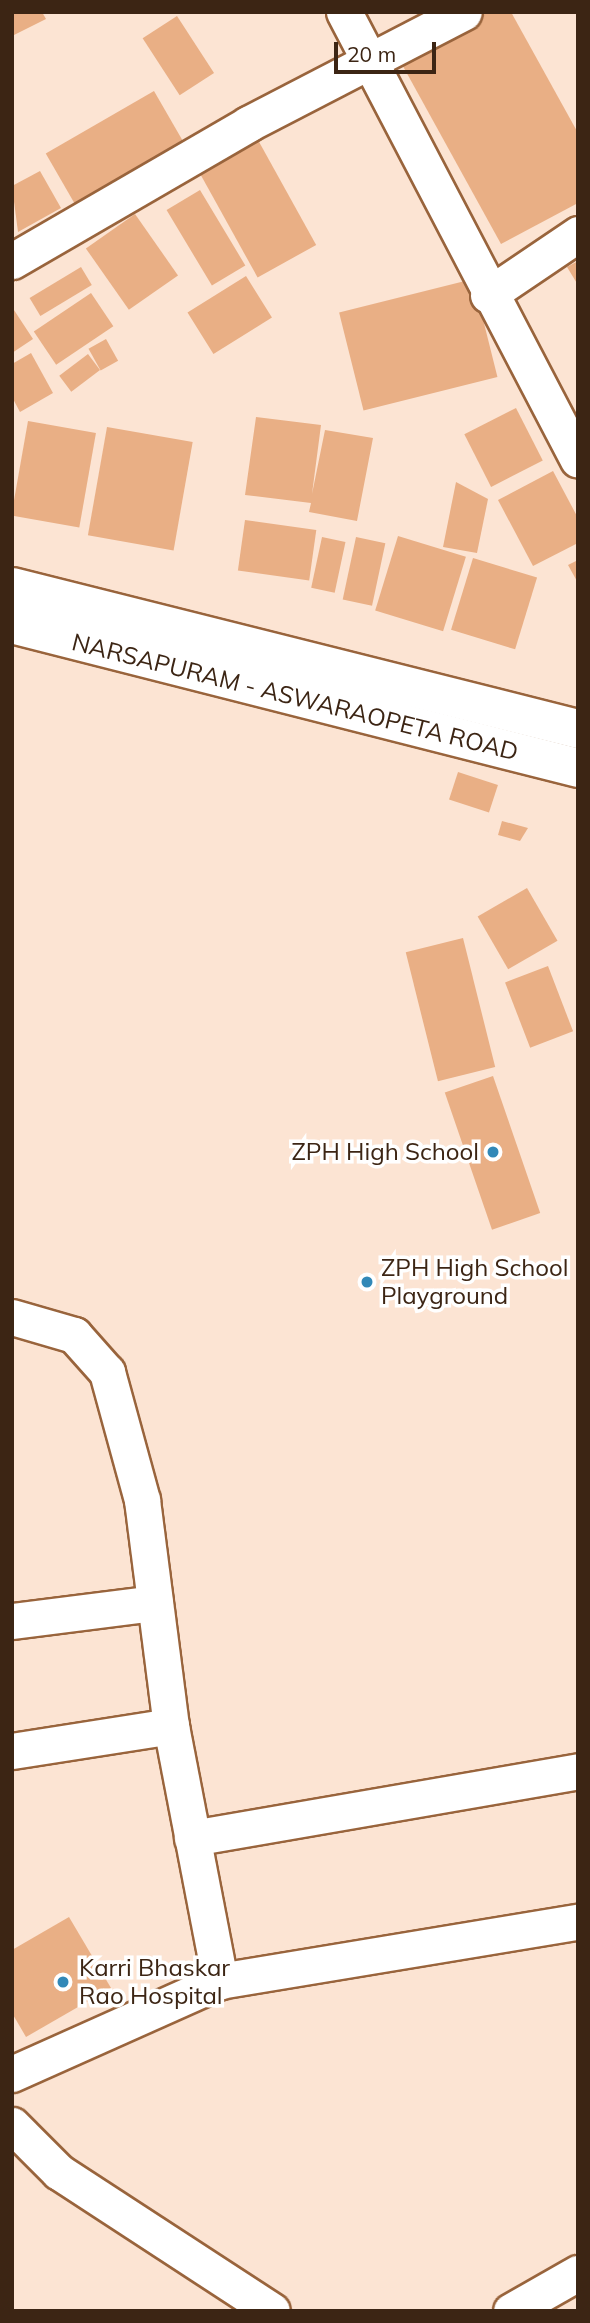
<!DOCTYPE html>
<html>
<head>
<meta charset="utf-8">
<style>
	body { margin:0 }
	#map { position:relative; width:590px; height:2323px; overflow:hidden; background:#fce4d3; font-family:Mulish,sans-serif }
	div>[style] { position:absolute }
	.building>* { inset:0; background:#e9af85; transform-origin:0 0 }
	.roads { filter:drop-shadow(2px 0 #99643c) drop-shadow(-2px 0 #99643c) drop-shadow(0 2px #99643c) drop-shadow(0 -2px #99643c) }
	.minor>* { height:35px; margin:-17.5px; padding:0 17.5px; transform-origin:17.5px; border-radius:17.5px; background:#fff }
	.primary>* { height:38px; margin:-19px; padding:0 19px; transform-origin:19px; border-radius:19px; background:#fff }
	.dots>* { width:19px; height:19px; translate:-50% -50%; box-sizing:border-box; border:4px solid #fff; border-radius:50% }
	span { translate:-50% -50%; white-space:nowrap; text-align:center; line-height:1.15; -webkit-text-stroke:7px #fff; paint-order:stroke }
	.street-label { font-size:24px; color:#3c2514 }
	.poi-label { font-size:24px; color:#3c2514 }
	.right { translate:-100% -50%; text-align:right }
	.left { translate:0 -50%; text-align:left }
	.frame { position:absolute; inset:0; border:14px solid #3c2514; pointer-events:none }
	.scale { position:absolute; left:334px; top:42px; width:102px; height:32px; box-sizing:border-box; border:4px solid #3c2514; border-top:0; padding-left:9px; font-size:21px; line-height:24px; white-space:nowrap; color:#3c2514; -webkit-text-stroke:5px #fff; paint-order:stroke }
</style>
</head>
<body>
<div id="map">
	<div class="building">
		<div style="clip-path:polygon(12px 12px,42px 12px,46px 19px,12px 36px)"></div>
		<div style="clip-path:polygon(484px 12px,511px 12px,578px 133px,578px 203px,501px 244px,399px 59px)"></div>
		<div style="left:177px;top:16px;width:68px;height:41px;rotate:57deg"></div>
		<div style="left:154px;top:91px;width:58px;height:125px;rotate:60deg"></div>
		<div style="left:258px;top:140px;width:120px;height:67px;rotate:61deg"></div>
		<div style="clip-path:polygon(40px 171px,61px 208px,18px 232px,12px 186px)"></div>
		<div style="left:200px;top:190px;width:88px;height:39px;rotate:59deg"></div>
		<div style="left:135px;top:214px;width:75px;height:60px;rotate:55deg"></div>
		<div style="clip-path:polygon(578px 261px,578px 285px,567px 267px)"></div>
		<div style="left:81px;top:267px;width:21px;height:60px;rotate:59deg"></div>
		<div style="left:246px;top:276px;width:49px;height:69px;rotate:58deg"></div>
		<div style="left:473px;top:279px;width:101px;height:138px;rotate:76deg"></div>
		<div style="left:91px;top:293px;width:40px;height:69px;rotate:56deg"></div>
		<div style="clip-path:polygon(12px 307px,33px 339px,12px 353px)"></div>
		<div style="left:106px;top:339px;width:25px;height:20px;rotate:61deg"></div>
		<div style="clip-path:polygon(31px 353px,53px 393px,20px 412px,12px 397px,12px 364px)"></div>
		<div style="left:88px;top:354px;width:20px;height:36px;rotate:53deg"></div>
		<div style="left:516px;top:408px;width:59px;height:58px;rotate:63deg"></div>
		<div style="clip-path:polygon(256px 417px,321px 425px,312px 494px,325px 430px,373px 438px,357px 521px,309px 512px,311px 503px,245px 495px)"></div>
		<div style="left:28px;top:421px;width:69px;height:96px;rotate:10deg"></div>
		<div style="left:107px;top:427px;width:87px;height:110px;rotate:10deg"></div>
		<div style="clip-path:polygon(553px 471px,578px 518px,578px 543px,533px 566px,498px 500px)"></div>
		<div style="clip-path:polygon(456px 482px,488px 499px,477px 553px,443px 547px)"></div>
		<div style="left:245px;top:520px;width:72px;height:51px;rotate:8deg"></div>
		<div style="left:398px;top:536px;width:71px;height:78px;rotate:17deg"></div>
		<div style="left:322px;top:537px;width:24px;height:52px;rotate:12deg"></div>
		<div style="left:356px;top:537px;width:30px;height:64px;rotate:12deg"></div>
		<div style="left:473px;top:558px;width:67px;height:75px;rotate:17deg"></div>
		<div style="clip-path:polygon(578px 560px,578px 583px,568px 565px)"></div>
		<div style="left:458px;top:772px;width:42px;height:29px;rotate:18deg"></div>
		<div style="clip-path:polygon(502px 821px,528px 828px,520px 841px,498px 835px)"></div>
		<div style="left:527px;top:888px;width:61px;height:57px;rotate:60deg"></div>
		<div style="left:463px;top:938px;width:133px;height:59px;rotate:76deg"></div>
		<div style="left:548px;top:966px;width:70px;height:46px;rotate:69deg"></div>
		<div style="left:493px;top:1076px;width:145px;height:51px;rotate:71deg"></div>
		<div style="clip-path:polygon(69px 1917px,111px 1988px,26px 2037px,12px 2013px,12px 1950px)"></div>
	</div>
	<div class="roads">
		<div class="minor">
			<div style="left:344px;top:12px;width:505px;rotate:62.42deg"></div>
			<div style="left:12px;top:261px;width:273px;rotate:-30.1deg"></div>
			<div style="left:248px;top:124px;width:243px;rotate:-27.4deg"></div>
			<div style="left:488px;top:295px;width:109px;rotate:-34.1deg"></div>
			<div style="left:12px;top:1317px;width:65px;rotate:16.2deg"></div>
			<div style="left:74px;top:1335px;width:50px;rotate:48.3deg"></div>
			<div style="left:107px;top:1372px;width:133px;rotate:74.7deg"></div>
			<div style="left:142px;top:1500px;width:228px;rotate:82.7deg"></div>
			<div style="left:171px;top:1726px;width:260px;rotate:79.1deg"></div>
			<div style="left:12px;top:1621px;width:144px;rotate:-7.2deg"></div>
			<div style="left:12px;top:1751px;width:161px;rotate:-8.9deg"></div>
			<div style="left:192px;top:1838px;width:392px;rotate:-9.8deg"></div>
			<div style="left:12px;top:2074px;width:228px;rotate:-24.1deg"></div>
			<div style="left:220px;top:1981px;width:363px;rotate:-9.4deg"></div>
			<div style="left:12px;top:2125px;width:66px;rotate:45deg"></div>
			<div style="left:59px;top:2172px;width:254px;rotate:33.1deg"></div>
			<div style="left:511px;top:2311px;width:77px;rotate:-29.6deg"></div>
		</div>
		<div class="primary">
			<div style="left:12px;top:587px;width:584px;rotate:14.08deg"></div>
			<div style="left:12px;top:624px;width:584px;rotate:14.27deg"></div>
		</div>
	</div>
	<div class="dots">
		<div style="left:493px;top:1152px;background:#3288b7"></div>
		<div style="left:367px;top:1282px;background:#3288b7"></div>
		<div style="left:63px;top:1982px;background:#3288b7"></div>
	</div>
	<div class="street-label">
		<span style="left:295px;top:697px;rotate:14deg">NARSAPURAM - ASWARAOPETA ROAD</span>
	</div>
	<div class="poi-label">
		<span class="right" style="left:479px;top:1152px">ZPH High School</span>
		<span class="left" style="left:381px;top:1282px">ZPH High School<br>Playground</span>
		<span class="left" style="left:79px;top:1982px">Karri Bhaskar<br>Rao Hospital</span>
	</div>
	<div class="frame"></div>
	<div class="scale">20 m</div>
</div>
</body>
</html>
